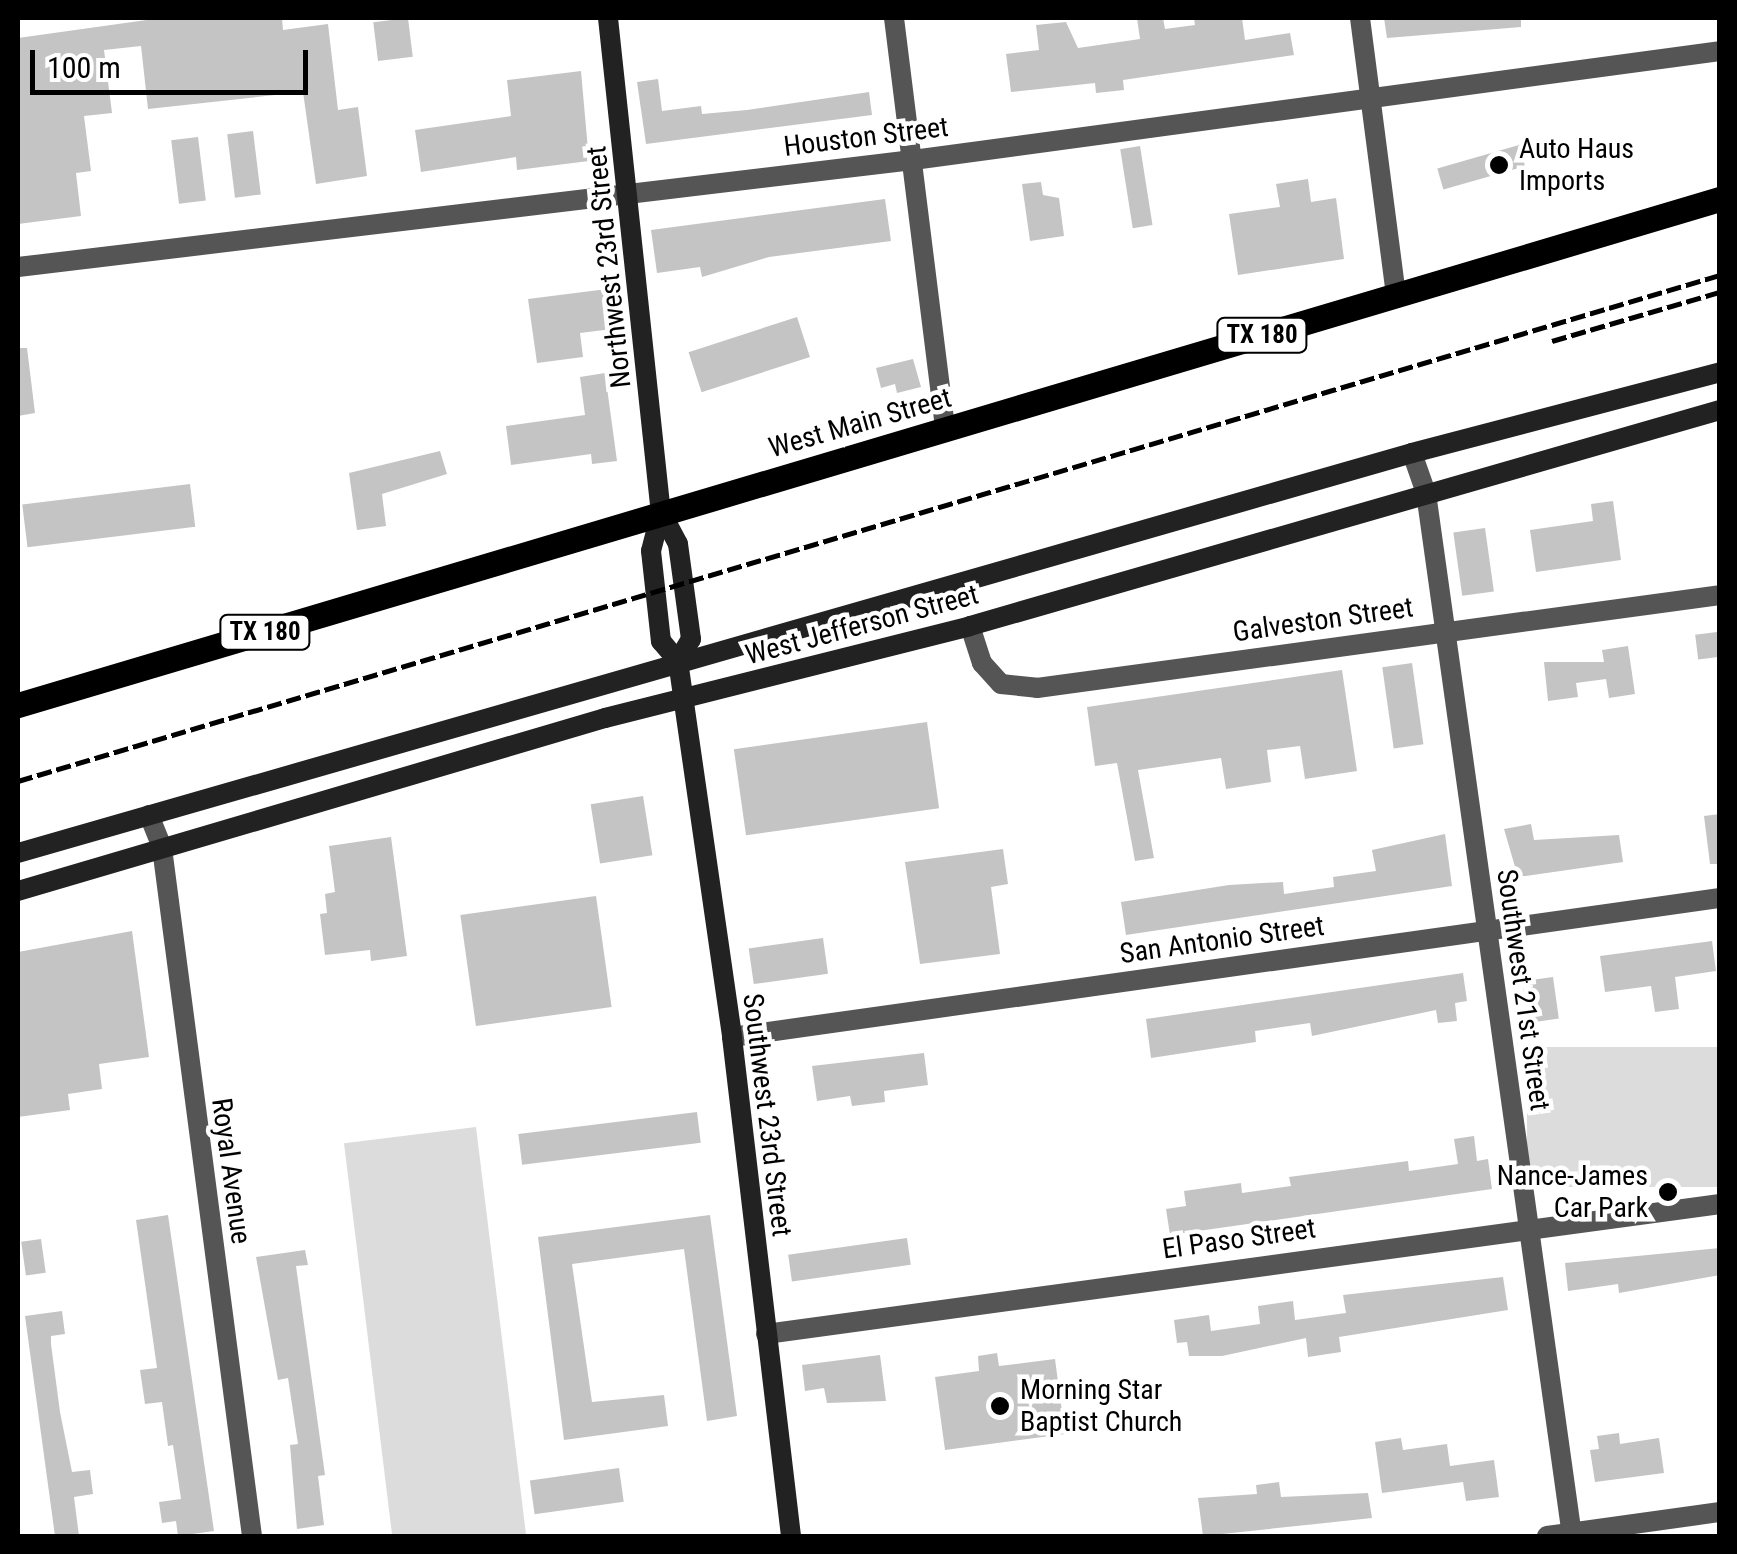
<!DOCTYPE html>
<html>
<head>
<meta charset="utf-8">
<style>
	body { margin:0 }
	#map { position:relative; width:1737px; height:1554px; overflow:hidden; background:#fff; font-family:"Roboto Condensed",sans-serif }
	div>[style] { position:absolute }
	.green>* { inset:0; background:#dcdcdc; transform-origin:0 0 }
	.building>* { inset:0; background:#c4c4c4; transform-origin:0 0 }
	.street>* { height:20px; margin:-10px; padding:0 10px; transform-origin:10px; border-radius:10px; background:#555 }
	.secondary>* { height:20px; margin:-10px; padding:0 10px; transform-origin:10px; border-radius:10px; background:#222 }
	.primary>* { height:25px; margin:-12.5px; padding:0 12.5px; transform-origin:12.5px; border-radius:12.5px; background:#000 }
	.rail>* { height:5px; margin-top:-2.5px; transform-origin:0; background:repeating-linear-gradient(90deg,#000 0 15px,transparent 0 20px) }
	.dots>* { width:28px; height:28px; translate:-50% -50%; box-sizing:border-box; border:5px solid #fff; border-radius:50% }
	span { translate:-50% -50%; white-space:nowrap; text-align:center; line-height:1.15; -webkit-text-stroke:9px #fff; paint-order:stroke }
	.shield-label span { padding:2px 8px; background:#fff; border:2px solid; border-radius:8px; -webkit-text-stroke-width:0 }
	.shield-label { font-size:25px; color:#000; font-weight:700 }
	.street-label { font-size:28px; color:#000 }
	.poi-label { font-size:28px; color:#000 }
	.left { translate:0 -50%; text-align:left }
	.right { translate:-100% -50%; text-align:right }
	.frame { position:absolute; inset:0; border:20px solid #000; pointer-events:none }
	.scale { position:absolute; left:30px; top:50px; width:278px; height:45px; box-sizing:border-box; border:5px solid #000; border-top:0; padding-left:12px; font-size:30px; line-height:35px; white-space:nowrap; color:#000; -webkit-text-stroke:8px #fff; paint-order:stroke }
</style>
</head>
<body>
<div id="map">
	<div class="green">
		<div style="left:1719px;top:1047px;width:140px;height:192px;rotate:90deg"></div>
		<div style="left:476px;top:1127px;width:412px;height:133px;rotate:83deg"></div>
	</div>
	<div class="building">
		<div style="clip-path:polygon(282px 18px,283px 30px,328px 24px,338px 110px,358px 107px,367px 176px,316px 184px,303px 92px,148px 109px,141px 46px,104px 50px,112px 113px,84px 116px,91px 171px,76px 173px,81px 216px,18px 224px,18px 38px,161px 18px)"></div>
		<div style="left:408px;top:18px;width:39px;height:35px;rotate:83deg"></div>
		<div style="clip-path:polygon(1137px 18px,1163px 18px,1165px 29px,1195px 25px,1194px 18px,1242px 18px,1245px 40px,1290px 33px,1294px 55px,1123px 80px,1124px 90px,1096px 93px,1095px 83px,1011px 92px,1006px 54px,1039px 50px,1036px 25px,1066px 22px,1078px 48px,1140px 39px)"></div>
		<div style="clip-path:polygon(1384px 18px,1521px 18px,1521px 27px,1387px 38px)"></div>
		<div style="clip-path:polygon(581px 71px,589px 161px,517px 170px,516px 157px,421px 172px,415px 130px,511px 116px,507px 80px)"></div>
		<div style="clip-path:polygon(658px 79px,662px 111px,701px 106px,702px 114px,747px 110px,869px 92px,872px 115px,646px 144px,637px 82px)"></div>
		<div style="left:253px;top:131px;width:64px;height:26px;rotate:83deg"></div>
		<div style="left:198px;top:137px;width:64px;height:27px;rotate:83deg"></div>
		<div style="left:1519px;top:145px;width:22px;height:85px;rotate:74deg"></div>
		<div style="left:1140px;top:146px;width:80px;height:20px;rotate:81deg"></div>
		<div style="clip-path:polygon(1308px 179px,1311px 202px,1336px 198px,1344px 259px,1238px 275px,1229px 214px,1280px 207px,1276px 184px)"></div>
		<div style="clip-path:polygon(1041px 182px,1043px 195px,1059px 198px,1064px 236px,1030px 241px,1022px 184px)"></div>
		<div style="clip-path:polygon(885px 199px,891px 241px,769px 257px,702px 277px,700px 267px,657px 273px,651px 230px)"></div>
		<div style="clip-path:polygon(607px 289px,612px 329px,580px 333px,583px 357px,537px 363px,528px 299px)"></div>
		<div style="left:797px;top:317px;width:42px;height:114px;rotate:72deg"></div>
		<div style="clip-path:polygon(18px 348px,27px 348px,35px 413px,18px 416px)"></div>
		<div style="clip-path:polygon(913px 359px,921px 387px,897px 393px,895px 384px,881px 388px,876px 368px)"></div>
		<div style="clip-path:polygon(605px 373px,617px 461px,592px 464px,591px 454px,511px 465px,506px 426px,585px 415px,580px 377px)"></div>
		<div style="clip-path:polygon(440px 451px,447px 474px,382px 494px,386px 526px,357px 530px,349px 473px)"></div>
		<div style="left:190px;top:484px;width:43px;height:169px;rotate:83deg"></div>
		<div style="clip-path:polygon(1613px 501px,1621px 560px,1536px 572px,1530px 530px,1593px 521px,1591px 504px)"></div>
		<div style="left:1485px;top:528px;width:64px;height:32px;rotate:82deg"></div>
		<div style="left:1717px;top:632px;width:25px;height:22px;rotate:83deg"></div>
		<div style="clip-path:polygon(1628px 646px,1635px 694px,1609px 698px,1606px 679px,1576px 683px,1578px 697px,1548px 701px,1544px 662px,1604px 662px,1602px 650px)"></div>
		<div style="left:1412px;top:663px;width:82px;height:30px;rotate:82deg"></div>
		<div style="clip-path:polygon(1342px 670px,1357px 771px,1305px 779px,1300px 746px,1267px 750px,1271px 782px,1226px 789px,1221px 758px,1138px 770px,1154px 858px,1135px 861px,1117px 763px,1095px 766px,1087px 707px)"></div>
		<div style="left:927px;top:722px;width:87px;height:195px;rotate:82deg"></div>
		<div style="left:643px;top:796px;width:60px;height:53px;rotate:81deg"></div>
		<div style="clip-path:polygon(1720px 814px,1720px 864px,1710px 864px,1704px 816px)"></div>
		<div style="clip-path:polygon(1531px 824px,1534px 840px,1619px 835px,1623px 862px,1518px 877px,1504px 829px)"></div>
		<div style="clip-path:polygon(1445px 834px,1452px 886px,1126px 935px,1121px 902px,1229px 885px,1283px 882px,1284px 894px,1334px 887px,1333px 877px,1376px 871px,1372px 850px)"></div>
		<div style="clip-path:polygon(391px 837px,407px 956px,371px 961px,370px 950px,325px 955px,320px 914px,327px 913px,325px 894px,335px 892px,329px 846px)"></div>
		<div style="clip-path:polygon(1003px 849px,1008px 884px,991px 887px,1000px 954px,920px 964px,905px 862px)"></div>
		<div style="left:596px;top:896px;width:112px;height:137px;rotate:82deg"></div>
		<div style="clip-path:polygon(132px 931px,149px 1057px,99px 1064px,102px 1089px,68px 1094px,70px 1110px,18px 1117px,18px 952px)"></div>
		<div style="left:823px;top:938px;width:36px;height:75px;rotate:82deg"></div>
		<div style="clip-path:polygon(1712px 941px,1716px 971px,1675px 977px,1679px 1009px,1655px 1012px,1651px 986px,1605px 992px,1600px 956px)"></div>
		<div style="clip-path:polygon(1463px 973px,1467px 1001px,1455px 1003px,1457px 1021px,1438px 1023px,1436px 1010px,1312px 1036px,1310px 1023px,1255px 1031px,1256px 1042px,1151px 1058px,1146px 1019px)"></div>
		<div style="left:1553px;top:977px;width:42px;height:31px;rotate:82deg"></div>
		<div style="clip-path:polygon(924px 1053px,928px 1085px,884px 1091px,885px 1102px,852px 1106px,850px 1096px,817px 1101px,812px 1066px)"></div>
		<div style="left:697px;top:1112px;width:31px;height:180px;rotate:83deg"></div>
		<div style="clip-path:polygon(1474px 1136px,1477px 1161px,1488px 1159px,1492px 1189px,1170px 1235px,1166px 1209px,1186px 1206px,1184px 1191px,1241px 1183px,1242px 1193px,1291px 1186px,1289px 1177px,1408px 1161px,1409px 1171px,1458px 1164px,1454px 1139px)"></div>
		<div style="clip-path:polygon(168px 1215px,214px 1531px,178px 1536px,176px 1521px,162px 1523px,159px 1502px,181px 1499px,173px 1445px,168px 1446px,162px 1402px,145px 1404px,140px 1370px,157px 1368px,136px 1220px)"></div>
		<div style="clip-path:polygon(710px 1215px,737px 1416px,707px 1421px,684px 1249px,572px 1264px,592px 1402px,664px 1395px,668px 1426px,564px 1440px,538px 1237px)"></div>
		<div style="left:907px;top:1238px;width:27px;height:120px;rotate:82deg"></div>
		<div style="left:41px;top:1239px;width:34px;height:20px;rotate:82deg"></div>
		<div style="clip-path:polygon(1720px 1248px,1720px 1275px,1619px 1293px,1618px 1284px,1568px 1291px,1565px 1263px)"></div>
		<div style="clip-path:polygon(305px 1250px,308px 1265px,296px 1266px,325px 1475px,318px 1476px,324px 1525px,297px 1529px,290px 1445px,298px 1444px,288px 1378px,278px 1380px,256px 1257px)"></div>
		<div style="clip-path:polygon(1503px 1277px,1508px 1310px,1339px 1337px,1341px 1352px,1308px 1357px,1306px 1338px,1222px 1356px,1189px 1356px,1187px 1342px,1177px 1343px,1174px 1320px,1209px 1315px,1211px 1331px,1260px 1324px,1258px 1306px,1293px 1301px,1295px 1320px,1346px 1313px,1343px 1295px)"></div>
		<div style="clip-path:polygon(62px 1311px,65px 1334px,51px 1336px,51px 1344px,60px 1412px,72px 1472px,90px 1470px,93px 1494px,74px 1497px,79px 1536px,55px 1536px,25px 1316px)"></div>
		<div style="clip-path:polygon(997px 1353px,999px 1366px,1055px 1359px,1065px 1434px,945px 1450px,935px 1377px,979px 1371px,978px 1356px)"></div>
		<div style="clip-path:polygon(880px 1355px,886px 1401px,827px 1403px,824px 1388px,805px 1391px,802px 1365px)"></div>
		<div style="clip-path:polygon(1619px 1433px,1620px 1444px,1659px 1438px,1664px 1473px,1595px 1482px,1590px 1450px,1599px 1449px,1597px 1436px)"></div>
		<div style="clip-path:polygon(1401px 1438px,1403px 1450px,1447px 1444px,1450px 1466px,1494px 1460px,1499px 1497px,1466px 1501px,1463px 1482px,1382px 1493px,1375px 1442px)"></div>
		<div style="left:619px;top:1468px;width:34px;height:90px;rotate:82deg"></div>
		<div style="clip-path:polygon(1279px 1482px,1281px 1497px,1368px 1493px,1372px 1518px,1203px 1536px,1198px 1498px,1257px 1494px,1256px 1485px)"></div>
	</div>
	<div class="street">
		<div style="left:894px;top:18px;width:414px;rotate:82.9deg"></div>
		<div style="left:1360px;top:18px;width:279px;rotate:82.6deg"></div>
		<div style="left:18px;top:267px;width:901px;rotate:-6.82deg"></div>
		<div style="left:913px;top:160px;width:814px;rotate:-7.69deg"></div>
		<div style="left:1412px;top:453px;width:42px;rotate:70.7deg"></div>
		<div style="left:1426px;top:493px;width:1053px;rotate:82.03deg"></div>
		<div style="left:970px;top:626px;width:39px;rotate:72deg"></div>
		<div style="left:982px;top:663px;width:28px;rotate:48deg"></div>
		<div style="left:1001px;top:684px;width:36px;rotate:6deg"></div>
		<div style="left:1037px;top:688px;width:689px;rotate:-7.75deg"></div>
		<div style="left:149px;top:815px;width:35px;rotate:68deg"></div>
		<div style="left:162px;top:848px;width:694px;rotate:82.55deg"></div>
		<div style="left:732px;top:1037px;width:998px;rotate:-8.01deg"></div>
		<div style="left:766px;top:1334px;width:963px;rotate:-7.76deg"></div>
		<div style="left:1547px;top:1536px;width:175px;rotate:-7.9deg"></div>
	</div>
	<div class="secondary">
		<div style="left:608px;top:18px;width:497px;rotate:83.9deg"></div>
		<div style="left:661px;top:512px;width:40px;rotate:104.4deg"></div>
		<div style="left:651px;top:551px;width:91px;rotate:83.7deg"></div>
		<div style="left:661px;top:641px;width:26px;rotate:50deg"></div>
		<div style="left:678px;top:661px;width:380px;rotate:81.8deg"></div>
		<div style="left:732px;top:1037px;width:502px;rotate:83.26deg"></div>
		<div style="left:661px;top:512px;width:36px;rotate:62deg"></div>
		<div style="left:678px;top:544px;width:96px;rotate:82.2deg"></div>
		<div style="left:691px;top:639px;width:26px;rotate:121deg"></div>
		<div style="left:18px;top:853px;width:1450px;rotate:-16.01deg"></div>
		<div style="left:1412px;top:453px;width:318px;rotate:-14.7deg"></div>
		<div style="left:18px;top:891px;width:612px;rotate:-16.42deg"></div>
		<div style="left:605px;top:718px;width:376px;rotate:-14.1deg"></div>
		<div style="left:970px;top:626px;width:780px;rotate:-16.07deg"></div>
	</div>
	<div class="primary">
		<div style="left:18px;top:705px;width:1776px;rotate:-16.56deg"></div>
	</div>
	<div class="rail">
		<div style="left:1552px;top:341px;width:175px;rotate:-16.3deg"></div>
		<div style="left:18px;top:781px;width:1776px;rotate:-16.56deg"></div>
	</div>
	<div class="dots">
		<div style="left:1499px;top:165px;background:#000"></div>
		<div style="left:1668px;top:1192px;background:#000"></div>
		<div style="left:1000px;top:1406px;background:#000"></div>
	</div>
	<div class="shield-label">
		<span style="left:1262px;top:335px">TX 180</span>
		<span style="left:265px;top:632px">TX 180</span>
	</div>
	<div class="street-label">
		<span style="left:866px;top:137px;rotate:-7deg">Houston Street</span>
		<span style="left:609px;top:267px;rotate:-96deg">Northwest 23rd Street</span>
		<span style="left:860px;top:423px;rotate:-16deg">West Main Street</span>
		<span style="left:1323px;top:620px;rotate:-8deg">Galveston Street</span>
		<span style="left:862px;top:625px;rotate:-15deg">West Jefferson Street</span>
		<span style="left:1222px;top:940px;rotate:-8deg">San Antonio Street</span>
		<span style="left:1523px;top:990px;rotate:82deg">Southwest 21st Street</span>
		<span style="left:767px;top:1115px;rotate:83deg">Southwest 23rd Street</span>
		<span style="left:231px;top:1171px;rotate:82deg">Royal Avenue</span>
		<span style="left:1239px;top:1239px;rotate:-8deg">El Paso Street</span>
	</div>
	<div class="poi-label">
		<span class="left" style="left:1519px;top:165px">Auto Haus<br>Imports</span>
		<span class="right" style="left:1648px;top:1192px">Nance-James<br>Car Park</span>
		<span class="left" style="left:1020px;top:1406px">Morning Star<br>Baptist Church</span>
	</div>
	<div class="frame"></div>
	<div class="scale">100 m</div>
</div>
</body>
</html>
